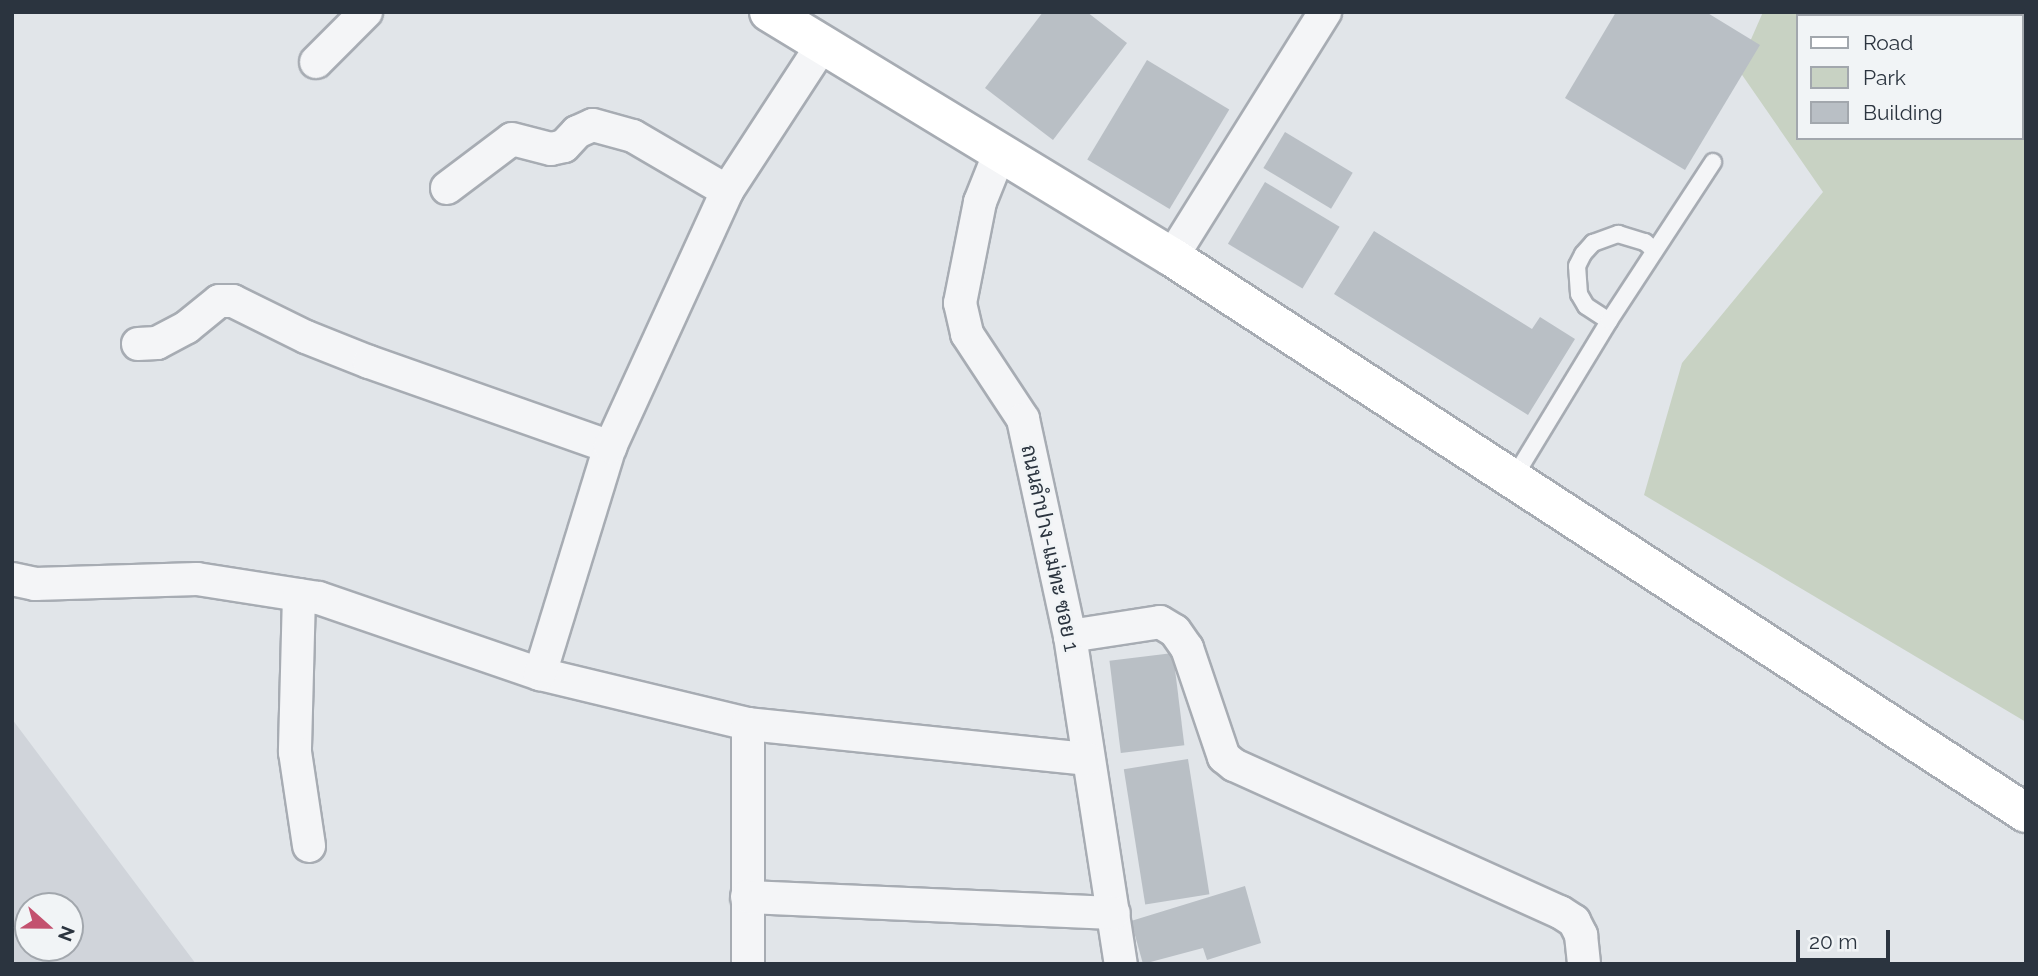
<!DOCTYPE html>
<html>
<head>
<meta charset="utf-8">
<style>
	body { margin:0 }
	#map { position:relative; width:2038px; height:976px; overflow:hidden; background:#e1e5e9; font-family:Raleway,Sarabun,sans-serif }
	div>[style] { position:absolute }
	.built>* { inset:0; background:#d0d4da }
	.green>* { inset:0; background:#c8d2c3 }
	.building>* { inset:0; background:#b9bfc5; transform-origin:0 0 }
	.roads { filter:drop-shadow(2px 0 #a7acb3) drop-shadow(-2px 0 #a7acb3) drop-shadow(0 2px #a7acb3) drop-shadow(0 -2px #a7acb3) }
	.lane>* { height:16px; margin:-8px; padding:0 8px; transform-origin:8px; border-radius:8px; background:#f4f5f7 }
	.street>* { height:32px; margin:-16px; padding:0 16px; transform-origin:16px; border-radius:16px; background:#f4f5f7 }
	.secondary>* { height:38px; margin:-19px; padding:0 19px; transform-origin:19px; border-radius:19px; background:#fff }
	span { translate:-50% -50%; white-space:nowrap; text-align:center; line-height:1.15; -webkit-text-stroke:5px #f1f4f6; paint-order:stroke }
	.street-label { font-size:21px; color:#2b343f }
	.frame { position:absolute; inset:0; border:14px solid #2b343f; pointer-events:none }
	.legend { position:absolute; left:1796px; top:14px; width:228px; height:126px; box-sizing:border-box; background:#f1f4f6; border:2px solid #a2a7ad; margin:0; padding:9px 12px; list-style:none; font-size:21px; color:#2b343f }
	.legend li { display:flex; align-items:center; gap:14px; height:35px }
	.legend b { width:35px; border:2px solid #a2a7ad }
	.north { position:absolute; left:14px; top:892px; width:70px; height:70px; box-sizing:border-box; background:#f1f4f6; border:2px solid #a2a7ad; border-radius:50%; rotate:111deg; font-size:19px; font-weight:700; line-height:28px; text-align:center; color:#2b343f }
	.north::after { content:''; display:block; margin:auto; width:24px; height:32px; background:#c3516f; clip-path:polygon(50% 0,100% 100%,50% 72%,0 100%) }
	.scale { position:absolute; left:1796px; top:930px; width:94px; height:32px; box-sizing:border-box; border:4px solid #2b343f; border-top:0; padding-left:9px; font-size:21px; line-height:24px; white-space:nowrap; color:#2b343f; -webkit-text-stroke:5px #f1f4f6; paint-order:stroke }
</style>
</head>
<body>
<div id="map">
	<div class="built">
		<div style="clip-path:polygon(evenodd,12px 719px,196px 964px,12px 964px,12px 719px,28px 906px,70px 906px,70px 948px,28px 948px,28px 906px)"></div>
	</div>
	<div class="green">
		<div style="clip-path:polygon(evenodd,1763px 12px,2026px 12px,2026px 722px,1644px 495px,1682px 363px,1823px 192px,1738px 69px,1763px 12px,1798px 16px,2022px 16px,2022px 138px,1798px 138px,1798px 16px)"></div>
	</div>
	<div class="building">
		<div style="clip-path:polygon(1043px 12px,1087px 12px,1127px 43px,1053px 140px,985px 88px)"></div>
		<div style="clip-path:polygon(1616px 12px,1706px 12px,1760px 45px,1685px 170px,1565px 98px)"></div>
		<div style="left:1147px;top:60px;width:96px;height:116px;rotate:31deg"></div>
		<div style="left:1285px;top:132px;width:79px;height:42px;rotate:31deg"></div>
		<div style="left:1265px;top:182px;width:87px;height:72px;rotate:31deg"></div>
		<div style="clip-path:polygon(1374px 231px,1532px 329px,1540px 317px,1575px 339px,1528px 415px,1334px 294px)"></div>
		<div style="left:1173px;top:653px;width:93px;height:64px;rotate:83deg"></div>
		<div style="left:1188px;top:759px;width:137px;height:65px;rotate:81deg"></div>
		<div style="clip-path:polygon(1245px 886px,1261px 943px,1207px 960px,1203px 948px,1143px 964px,1131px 921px)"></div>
	</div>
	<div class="roads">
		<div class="lane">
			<div style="left:1609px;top:321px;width:27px;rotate:-147deg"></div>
			<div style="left:1586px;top:306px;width:14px;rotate:-120deg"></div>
			<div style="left:1579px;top:294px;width:28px;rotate:-94deg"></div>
			<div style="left:1577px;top:266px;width:13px;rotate:-63deg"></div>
			<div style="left:1583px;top:254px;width:15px;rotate:-48deg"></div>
			<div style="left:1593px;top:243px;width:27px;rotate:-20deg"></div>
			<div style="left:1618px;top:234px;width:28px;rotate:17deg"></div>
			<div style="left:1645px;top:242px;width:13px;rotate:42deg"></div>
			<div style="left:1513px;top:479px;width:185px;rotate:-58.7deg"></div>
			<div style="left:1609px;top:321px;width:190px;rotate:-56.8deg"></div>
		</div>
		<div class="street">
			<div style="left:316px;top:62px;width:71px;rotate:-45deg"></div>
			<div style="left:1000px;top:152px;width:54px;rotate:111.8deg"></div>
			<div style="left:980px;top:202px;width:103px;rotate:101.2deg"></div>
			<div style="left:960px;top:303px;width:32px;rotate:77deg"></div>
			<div style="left:967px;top:334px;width:102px;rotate:56.6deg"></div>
			<div style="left:1023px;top:419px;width:222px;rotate:77.8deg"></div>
			<div style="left:1070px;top:636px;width:332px;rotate:81.2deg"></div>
			<div style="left:447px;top:188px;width:81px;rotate:-37deg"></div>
			<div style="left:512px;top:139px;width:40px;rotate:14.4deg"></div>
			<div style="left:551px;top:149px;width:13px;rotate:-13deg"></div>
			<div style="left:564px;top:146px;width:19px;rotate:-47deg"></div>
			<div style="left:577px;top:132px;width:17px;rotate:-24deg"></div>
			<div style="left:593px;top:125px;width:41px;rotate:15.4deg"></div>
			<div style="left:633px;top:136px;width:109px;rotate:30.3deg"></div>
			<div style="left:1172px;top:257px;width:289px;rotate:-58deg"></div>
			<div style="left:138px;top:344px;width:19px;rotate:-3deg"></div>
			<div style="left:157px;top:343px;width:34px;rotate:-28deg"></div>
			<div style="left:187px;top:327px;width:41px;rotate:-39.1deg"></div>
			<div style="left:219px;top:301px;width:14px"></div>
			<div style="left:233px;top:301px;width:81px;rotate:26.3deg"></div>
			<div style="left:306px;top:337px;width:68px;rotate:21.6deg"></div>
			<div style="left:369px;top:362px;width:256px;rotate:19.4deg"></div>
			<div style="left:12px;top:579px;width:24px;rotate:12deg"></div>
			<div style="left:35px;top:584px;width:162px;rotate:-1.8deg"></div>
			<div style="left:197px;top:579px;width:123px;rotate:8.9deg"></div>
			<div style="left:319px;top:598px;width:234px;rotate:19deg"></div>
			<div style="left:540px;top:674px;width:214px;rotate:13.5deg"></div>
			<div style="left:748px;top:724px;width:341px;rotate:5.9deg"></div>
			<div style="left:299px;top:595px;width:157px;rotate:91.5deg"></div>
			<div style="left:295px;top:752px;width:95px;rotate:81.5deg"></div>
			<div style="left:1070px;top:636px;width:91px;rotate:-8.8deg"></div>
			<div style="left:1160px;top:622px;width:17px;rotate:31deg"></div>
			<div style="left:1175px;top:631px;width:21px;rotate:55deg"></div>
			<div style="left:1187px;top:648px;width:115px;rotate:71.3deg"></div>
			<div style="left:1224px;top:757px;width:13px;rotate:39deg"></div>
			<div style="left:1234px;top:765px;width:358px;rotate:24.3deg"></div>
			<div style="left:1560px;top:912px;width:17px;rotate:33deg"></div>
			<div style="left:1574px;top:921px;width:16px;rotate:63deg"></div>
			<div style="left:1581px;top:935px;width:29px;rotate:84deg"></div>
			<div style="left:540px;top:674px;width:238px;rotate:-72.9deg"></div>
			<div style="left:610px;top:447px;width:281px;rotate:-65.4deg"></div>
			<div style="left:727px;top:191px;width:174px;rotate:-56.9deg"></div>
			<div style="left:748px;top:724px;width:240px;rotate:90deg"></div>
			<div style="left:747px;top:897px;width:367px;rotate:2.5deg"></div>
		</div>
		<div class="secondary">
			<div style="left:769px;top:12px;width:472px;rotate:31.3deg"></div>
			<div style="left:1172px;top:257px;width:1019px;rotate:33.07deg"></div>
		</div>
	</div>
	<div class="street-label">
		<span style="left:1050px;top:548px;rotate:78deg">ถนนลำปาง-แม่ทะ ซอย 1</span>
	</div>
	<div class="frame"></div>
	<ul class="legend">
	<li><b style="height:9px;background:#fff"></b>Road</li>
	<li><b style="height:19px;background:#c8d2c3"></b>Park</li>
	<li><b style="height:19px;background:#b9bfc5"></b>Building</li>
	</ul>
	<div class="north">N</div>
	<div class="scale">20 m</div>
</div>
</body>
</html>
